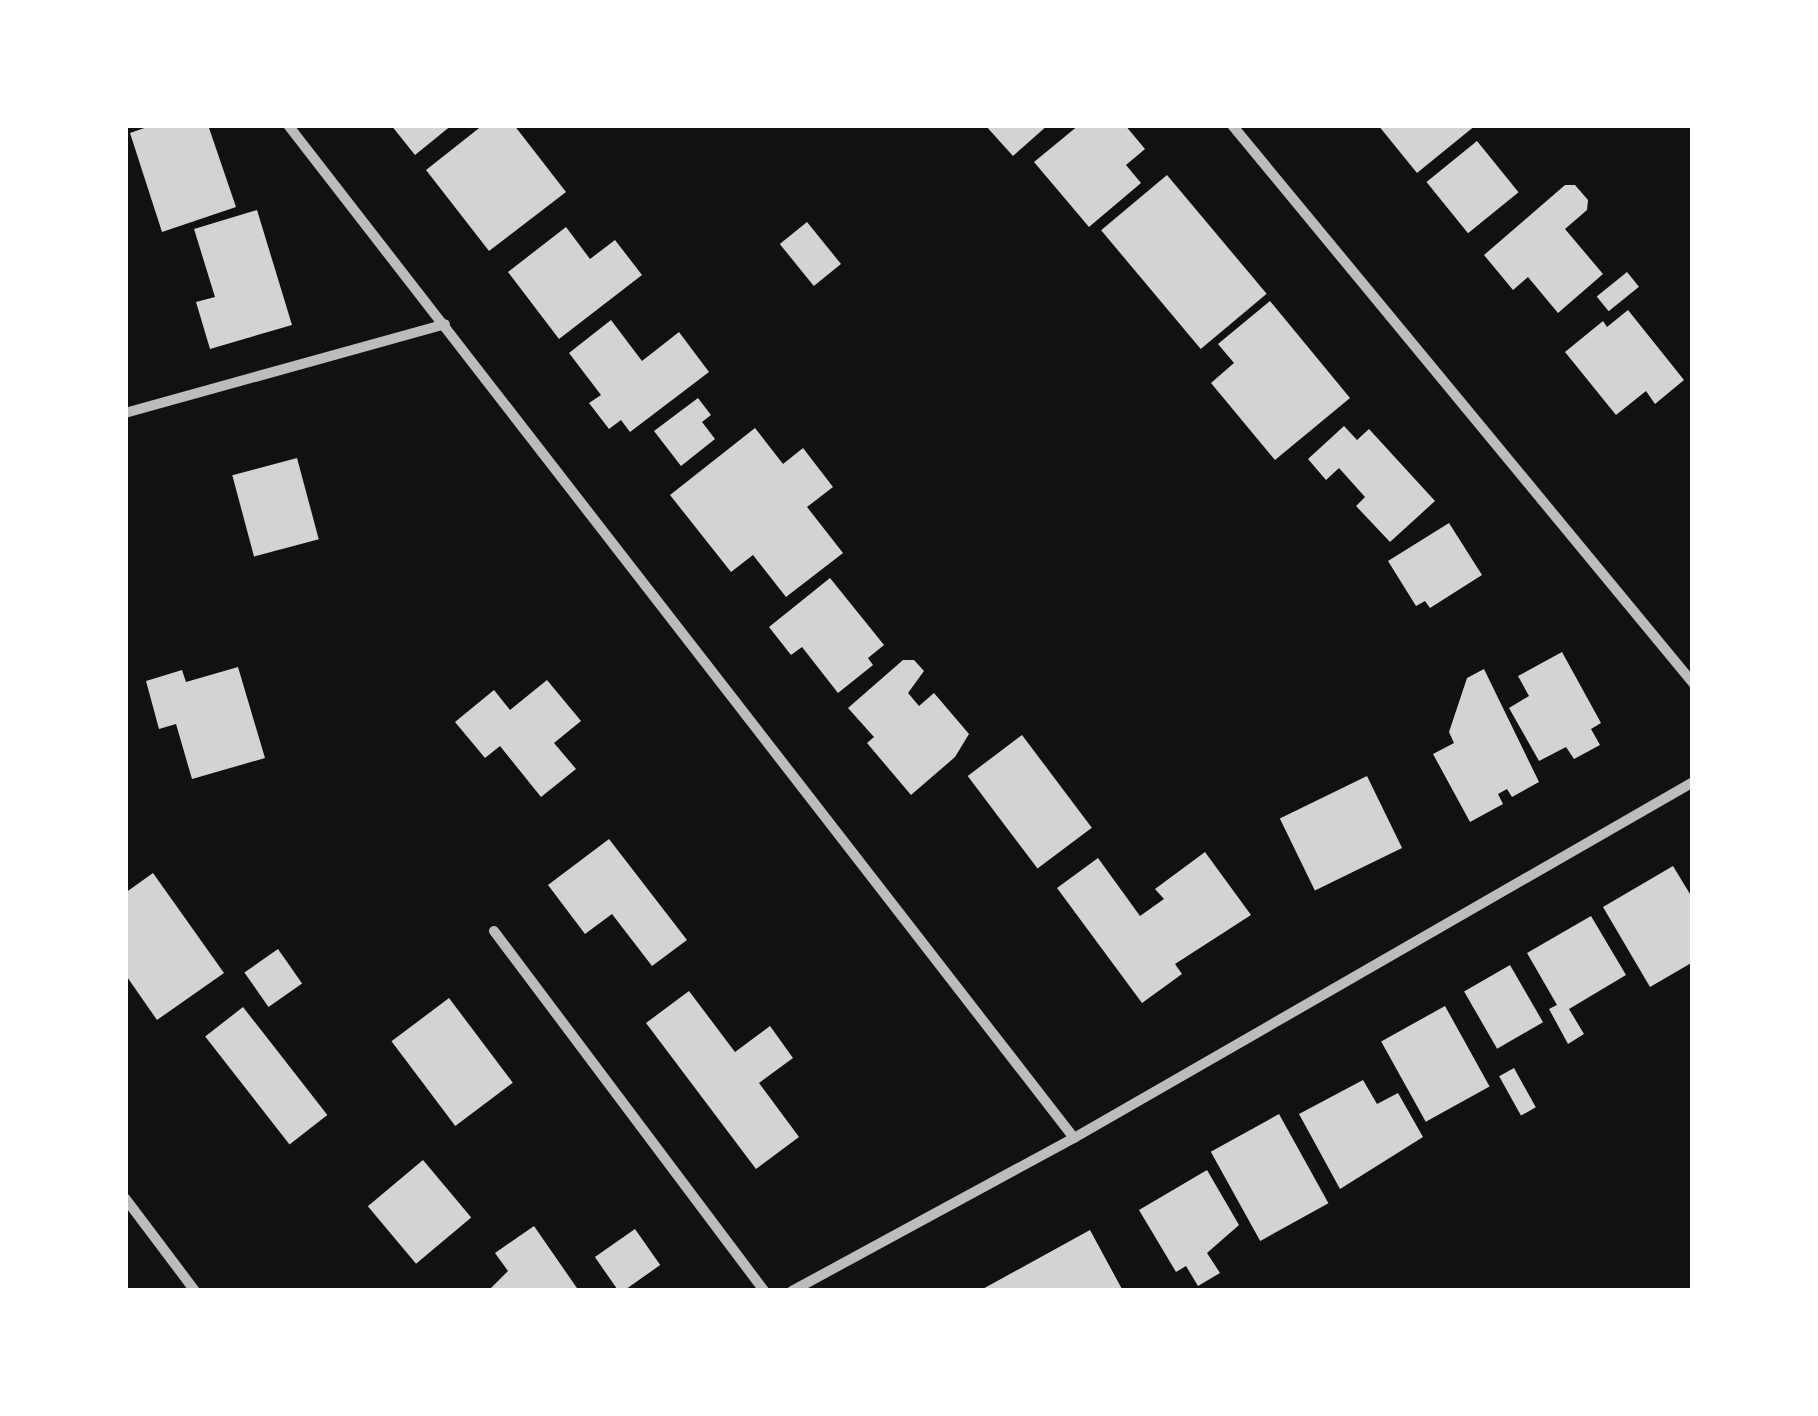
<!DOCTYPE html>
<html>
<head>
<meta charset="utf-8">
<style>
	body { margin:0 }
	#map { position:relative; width:1818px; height:1416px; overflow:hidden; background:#111; font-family:Raleway,sans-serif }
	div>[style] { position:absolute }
	.building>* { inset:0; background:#d3d3d3; transform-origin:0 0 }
	.minor>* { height:10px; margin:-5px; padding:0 5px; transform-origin:5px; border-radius:5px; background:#bcbcbc }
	span { translate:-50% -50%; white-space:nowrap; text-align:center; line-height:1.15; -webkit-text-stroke:10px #fff; paint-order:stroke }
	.frame { position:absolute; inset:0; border:128px solid #fff; pointer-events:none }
</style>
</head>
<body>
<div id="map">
	<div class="building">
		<div style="clip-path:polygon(153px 125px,208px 125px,236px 207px,162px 232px,130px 133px)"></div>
		<div style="clip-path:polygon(391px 125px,452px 125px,415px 155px)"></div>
		<div style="clip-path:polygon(483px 125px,514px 125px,566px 192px,489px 251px,426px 170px)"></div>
		<div style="clip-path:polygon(985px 125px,1048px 125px,1013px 156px)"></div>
		<div style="clip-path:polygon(1079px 125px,1125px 125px,1145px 149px,1126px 165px,1141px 183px,1089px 227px,1034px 162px)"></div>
		<div style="clip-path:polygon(1378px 125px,1476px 125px,1417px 173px)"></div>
		<div style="left:1477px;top:141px;width:66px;height:65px;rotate:51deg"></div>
		<div style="left:1167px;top:175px;width:155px;height:86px;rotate:50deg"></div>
		<div style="clip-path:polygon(1565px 185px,1575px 185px,1588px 200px,1587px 210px,1565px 229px,1603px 274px,1558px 313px,1528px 277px,1513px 290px,1484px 255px)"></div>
		<div style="clip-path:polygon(257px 210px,292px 325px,210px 349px,196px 302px,215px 297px,194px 229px)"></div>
		<div style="left:807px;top:222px;width:54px;height:35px;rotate:51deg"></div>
		<div style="clip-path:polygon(566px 227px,590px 259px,615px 240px,642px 275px,559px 339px,508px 272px)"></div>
		<div style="left:1627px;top:272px;width:19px;height:39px;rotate:51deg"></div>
		<div style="clip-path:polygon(1270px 301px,1350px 398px,1275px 460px,1211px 383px,1234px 363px,1218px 344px)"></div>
		<div style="clip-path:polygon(1628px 310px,1684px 380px,1655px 404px,1646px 391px,1616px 415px,1565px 352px,1603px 321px,1607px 327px)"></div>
		<div style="clip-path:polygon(611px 320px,642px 361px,679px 332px,709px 372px,630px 432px,621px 420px,609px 429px,589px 403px,601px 395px,569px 353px)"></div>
		<div style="clip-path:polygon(698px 398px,711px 415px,702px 422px,715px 439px,681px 466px,654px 431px)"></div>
		<div style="clip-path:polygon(1344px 426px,1357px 440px,1369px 429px,1435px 501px,1390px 542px,1356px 506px,1365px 497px,1339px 468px,1326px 480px,1308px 459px)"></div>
		<div style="clip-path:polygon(755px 428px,783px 464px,803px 448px,833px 487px,807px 507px,843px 553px,786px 597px,753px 555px,731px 572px,670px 495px)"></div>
		<div style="left:297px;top:458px;width:84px;height:67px;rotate:75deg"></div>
		<div style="clip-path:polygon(1449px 523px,1482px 575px,1430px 608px,1425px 601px,1416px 606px,1388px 561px)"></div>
		<div style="clip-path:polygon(830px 578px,884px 645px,868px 658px,873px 665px,838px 693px,802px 647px,791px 655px,769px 627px)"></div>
		<div style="clip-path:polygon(1562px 652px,1601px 723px,1591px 729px,1600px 745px,1574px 759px,1566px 747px,1539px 761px,1509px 708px,1529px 696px,1518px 676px)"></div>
		<div style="clip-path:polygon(903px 660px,914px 660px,924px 671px,908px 693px,919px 706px,934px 693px,969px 734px,955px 757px,911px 795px,867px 743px,874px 737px,848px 708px)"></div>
		<div style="clip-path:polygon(238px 667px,265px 758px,192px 779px,176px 724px,159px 729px,146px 681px,182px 670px,186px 682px)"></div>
		<div style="clip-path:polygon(1484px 669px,1539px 782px,1512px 797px,1507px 789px,1498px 794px,1503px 804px,1470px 822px,1433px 754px,1454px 743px,1449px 732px,1467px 678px)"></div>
		<div style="clip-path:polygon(547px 680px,581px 721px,554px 743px,576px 769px,541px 797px,500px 746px,485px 758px,455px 722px,494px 690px,510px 710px)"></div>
		<div style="left:1022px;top:735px;width:116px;height:68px;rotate:53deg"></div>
		<div style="left:1367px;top:776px;width:80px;height:97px;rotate:64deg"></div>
		<div style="clip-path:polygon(609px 839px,687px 940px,652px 966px,612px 914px,585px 934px,548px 885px)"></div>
		<div style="clip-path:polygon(1205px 852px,1251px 915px,1175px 964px,1182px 974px,1142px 1003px,1057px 888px,1098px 858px,1140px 916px,1164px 899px,1155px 889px)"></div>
		<div style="clip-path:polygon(1673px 866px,1693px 899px,1693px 962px,1650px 987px,1603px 907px)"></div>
		<div style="clip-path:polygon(153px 873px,224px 973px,157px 1020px,125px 974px,125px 893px)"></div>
		<div style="clip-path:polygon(1591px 916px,1626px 975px,1569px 1009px,1584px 1034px,1568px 1044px,1549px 1009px,1557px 1005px,1527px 953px)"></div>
		<div style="left:278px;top:949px;width:42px;height:41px;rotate:55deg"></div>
		<div style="left:1510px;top:965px;width:66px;height:53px;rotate:60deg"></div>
		<div style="clip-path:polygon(689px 991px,735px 1052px,770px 1026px,793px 1058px,759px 1083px,799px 1137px,756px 1169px,646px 1023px)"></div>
		<div style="left:449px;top:998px;width:106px;height:72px;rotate:53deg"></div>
		<div style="left:1445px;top:1006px;width:92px;height:73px;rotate:61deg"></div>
		<div style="left:243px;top:1007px;width:137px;height:48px;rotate:52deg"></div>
		<div style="left:1514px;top:1068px;width:45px;height:17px;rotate:61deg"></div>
		<div style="clip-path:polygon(1363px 1080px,1377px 1104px,1398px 1093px,1423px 1137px,1340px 1189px,1299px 1114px)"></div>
		<div style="left:1279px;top:1114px;width:102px;height:78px;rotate:61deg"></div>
		<div style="left:423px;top:1160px;width:75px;height:72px;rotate:50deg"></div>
		<div style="clip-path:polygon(1207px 1170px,1239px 1225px,1207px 1253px,1220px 1273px,1198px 1286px,1186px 1266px,1176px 1272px,1139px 1210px)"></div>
		<div style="clip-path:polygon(534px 1226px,579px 1291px,488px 1291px,508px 1271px,495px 1253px)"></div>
		<div style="left:635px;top:1229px;width:44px;height:49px;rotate:55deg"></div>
		<div style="clip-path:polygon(1090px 1230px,1123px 1291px,979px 1291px,1050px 1252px)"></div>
	</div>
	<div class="minor">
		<div style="left:288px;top:125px;width:1282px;rotate:52.19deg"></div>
		<div style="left:1232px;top:125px;width:724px;rotate:50.44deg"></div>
		<div style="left:125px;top:413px;width:332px;rotate:-15.5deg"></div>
		<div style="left:494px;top:931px;width:450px;rotate:53.1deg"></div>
		<div style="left:125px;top:1198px;width:116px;rotate:53deg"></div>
		<div style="left:792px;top:1291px;width:321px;rotate:-28.5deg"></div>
		<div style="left:1074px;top:1138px;width:714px;rotate:-29.9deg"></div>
	</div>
	<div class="frame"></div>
</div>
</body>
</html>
